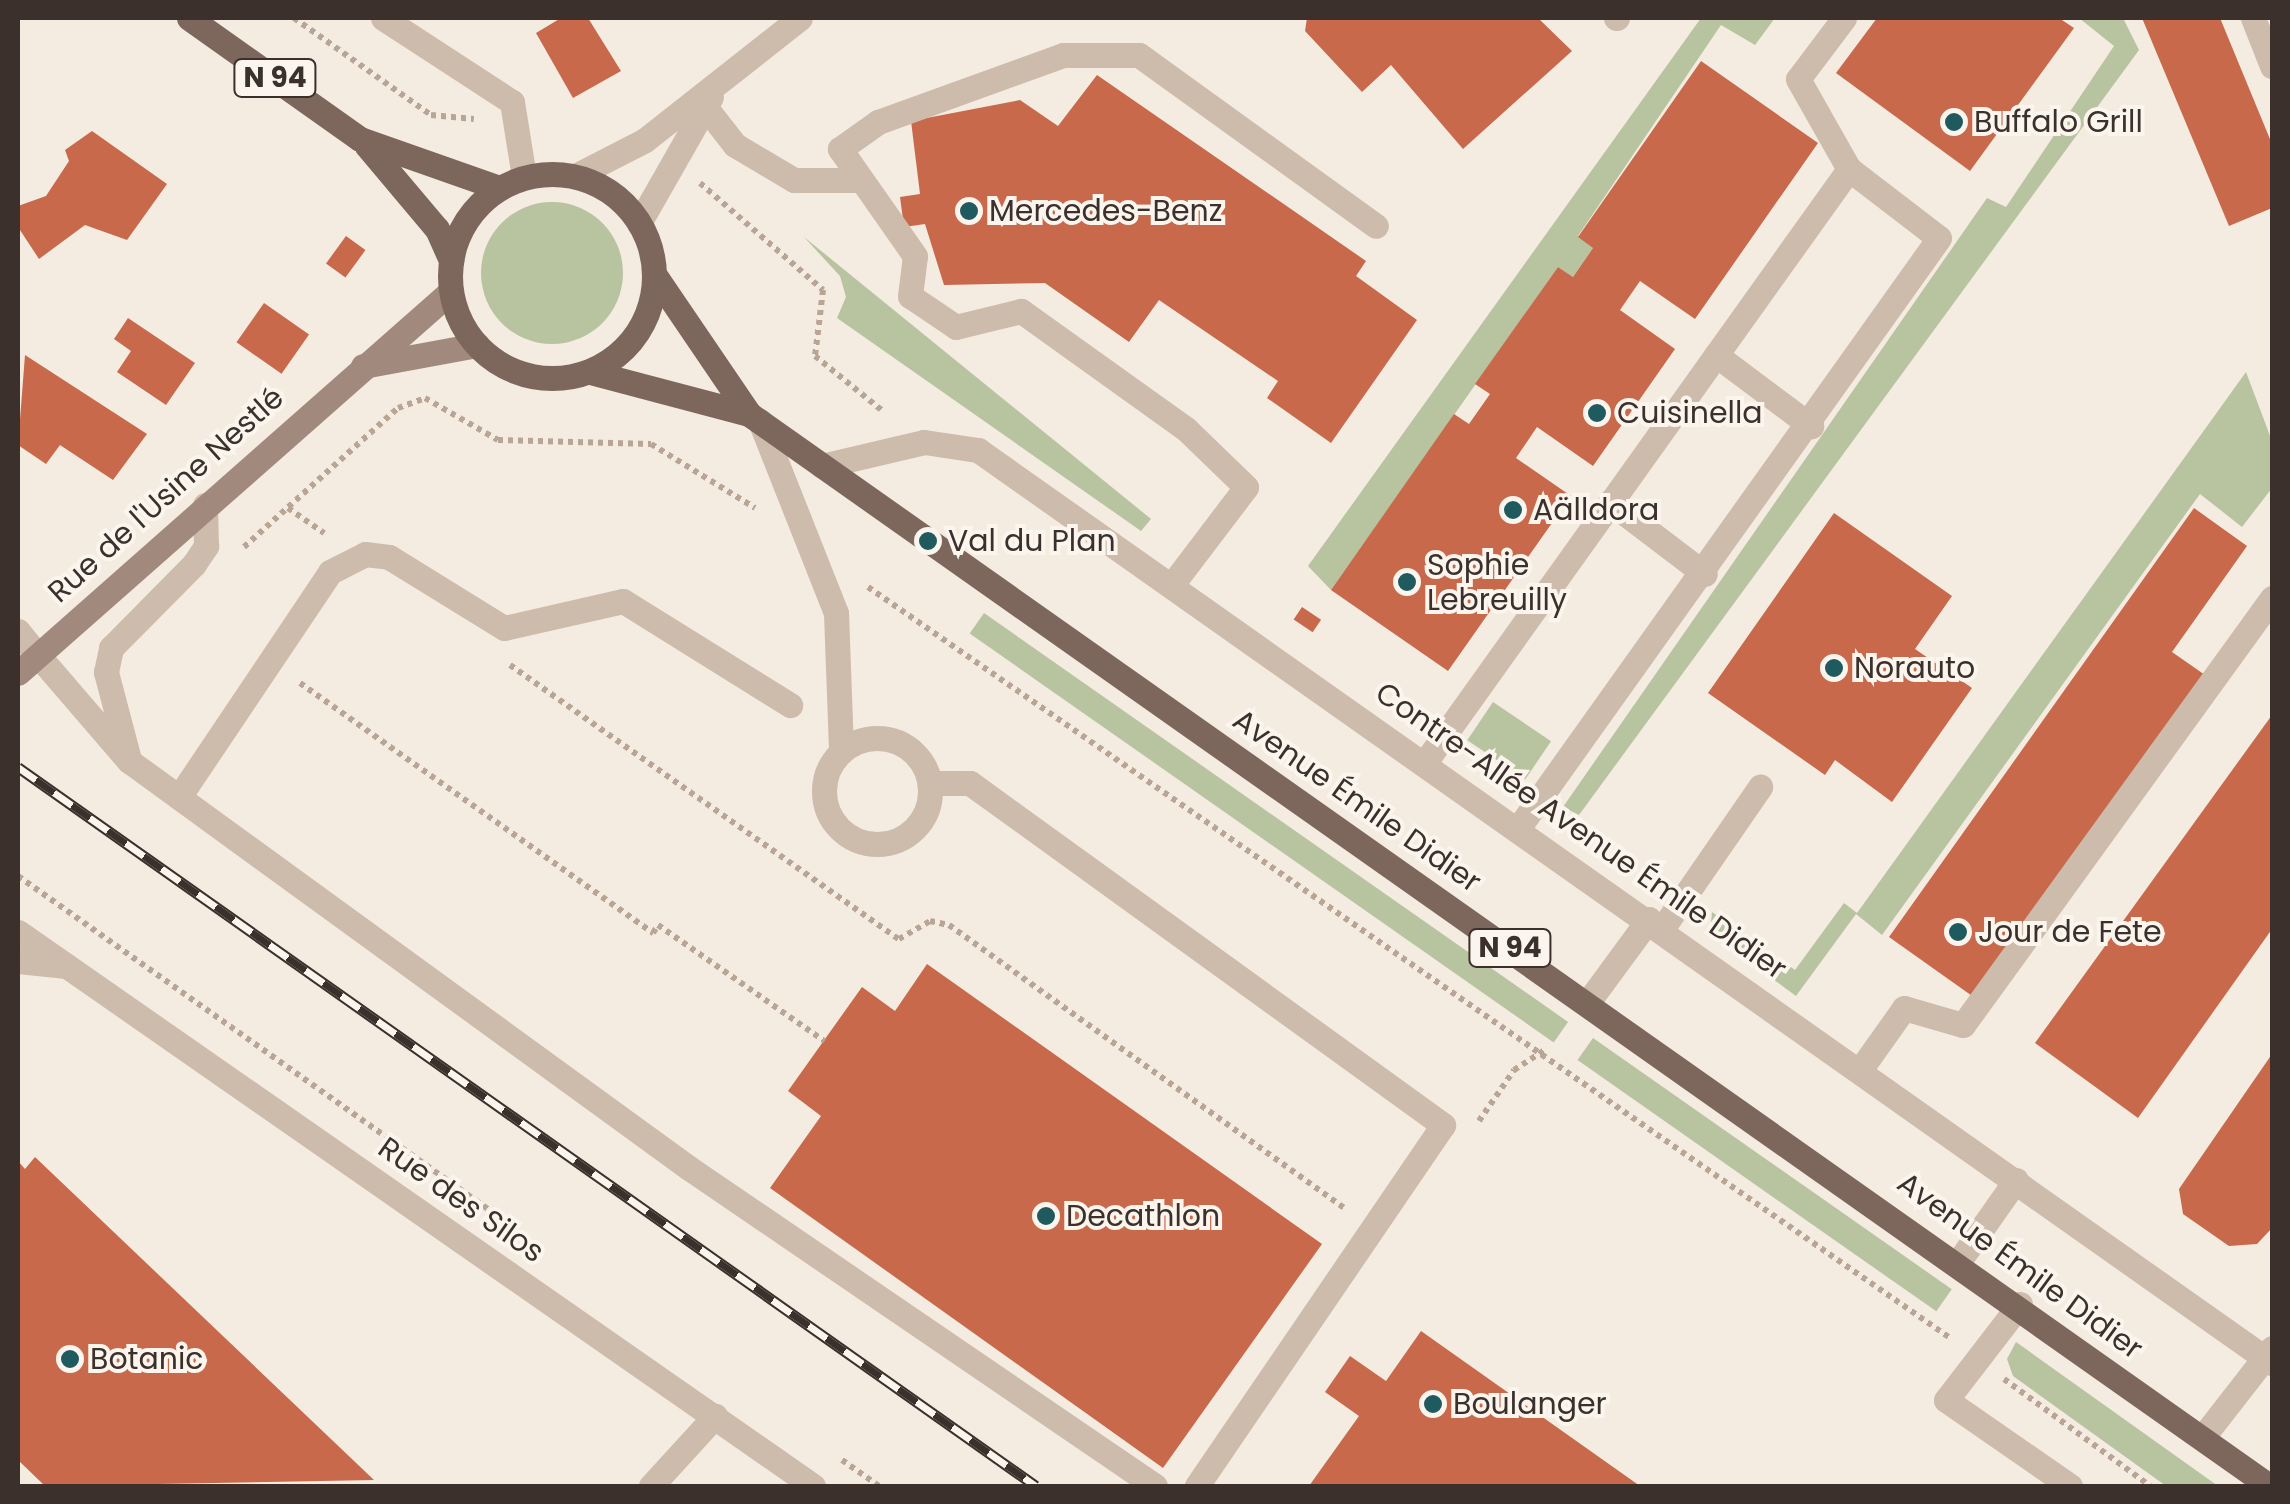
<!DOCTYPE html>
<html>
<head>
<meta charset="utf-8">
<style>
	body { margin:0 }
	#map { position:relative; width:2290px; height:1504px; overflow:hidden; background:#f4ebe1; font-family:Poppins,sans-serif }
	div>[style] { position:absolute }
	.green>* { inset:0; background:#b8c4a0; transform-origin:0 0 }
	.round { border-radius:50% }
	.building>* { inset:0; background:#c8694b; transform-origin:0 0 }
	.path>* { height:6px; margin-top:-3px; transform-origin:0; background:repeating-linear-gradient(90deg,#b9a596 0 5px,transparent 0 10px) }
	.service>* { height:25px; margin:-12.5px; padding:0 12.5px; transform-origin:12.5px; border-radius:12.5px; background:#cdbbac }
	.service>.ring { margin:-12.5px; padding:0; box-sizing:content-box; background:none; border:25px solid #cdbbac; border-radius:50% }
	.minor>* { height:25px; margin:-12.5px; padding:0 12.5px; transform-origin:12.5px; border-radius:12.5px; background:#cdbbac }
	.tertiary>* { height:25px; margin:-12.5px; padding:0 12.5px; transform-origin:12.5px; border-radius:12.5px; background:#cdbbac }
	.secondary>* { height:25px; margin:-12.5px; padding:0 12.5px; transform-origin:12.5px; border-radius:12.5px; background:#a18a7d }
	.primary>* { height:25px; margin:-12.5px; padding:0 12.5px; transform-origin:12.5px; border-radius:12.5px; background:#7d675c }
	.primary>.ring { margin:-12.5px; padding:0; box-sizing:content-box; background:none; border:25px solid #7d675c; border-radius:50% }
	.rail>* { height:11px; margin-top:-5.5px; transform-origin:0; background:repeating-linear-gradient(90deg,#fbf5ee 0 22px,#3b302b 0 44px); box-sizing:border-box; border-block:2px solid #3b302b }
	.dots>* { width:28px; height:28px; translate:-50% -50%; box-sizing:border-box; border:5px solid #fbf5ee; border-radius:50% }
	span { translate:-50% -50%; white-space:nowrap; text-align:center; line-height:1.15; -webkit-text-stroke:8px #fbf5ee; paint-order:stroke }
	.shield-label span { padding:2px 8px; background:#fbf5ee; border:2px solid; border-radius:8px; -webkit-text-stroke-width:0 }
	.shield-label { font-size:28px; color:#3b302b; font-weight:700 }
	.poi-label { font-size:30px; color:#3b302b }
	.left { translate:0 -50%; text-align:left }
	.street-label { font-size:30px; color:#3b302b }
	.frame { position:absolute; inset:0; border:20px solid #3b302b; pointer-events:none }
</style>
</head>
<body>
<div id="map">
	<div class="green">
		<div style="clip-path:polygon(1701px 18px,1775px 18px,1755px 45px,1721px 25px,1578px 236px,1593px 248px,1573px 277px,1558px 267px,1331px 590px,1308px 566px)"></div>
		<div style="clip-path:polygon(2079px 18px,2123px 18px,2139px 50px,1579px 815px,1563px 807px,1987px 198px,2006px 207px,2114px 46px)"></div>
		<div class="round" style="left:481px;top:202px;width:142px;height:142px"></div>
		<div style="clip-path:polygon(804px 237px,1151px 519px,1141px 531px,837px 318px,846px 297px,840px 276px)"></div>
		<div style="clip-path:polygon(2246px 372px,2272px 441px,2272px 488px,2242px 527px,2200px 494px,1882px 935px,1856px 914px,1796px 996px,1710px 933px,1712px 912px,1795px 970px,1844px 903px,1857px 913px)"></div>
		<div style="left:984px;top:613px;width:713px;height:25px;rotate:35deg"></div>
		<div style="left:1493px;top:702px;width:70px;height:46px;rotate:34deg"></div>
		<div style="left:1593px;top:1038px;width:438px;height:27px;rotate:35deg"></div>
		<div style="clip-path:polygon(2016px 1342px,2218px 1486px,2166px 1486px,2013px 1376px,2007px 1359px)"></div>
	</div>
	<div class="building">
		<div style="clip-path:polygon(561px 18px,588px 18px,621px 71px,573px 98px,536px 33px)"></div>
		<div style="clip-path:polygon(1307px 18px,1538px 18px,1572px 51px,1463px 149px,1391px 65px,1362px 92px,1305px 31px)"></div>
		<div style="clip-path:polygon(1877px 18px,2059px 18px,2074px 28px,1970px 171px,1836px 73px)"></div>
		<div style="clip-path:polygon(2142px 18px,2220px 18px,2272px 144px,2272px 208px,2229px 226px)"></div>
		<div style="clip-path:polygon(1701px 61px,1818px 143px,1695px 319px,1640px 281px,1620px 310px,1675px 349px,1593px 466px,1537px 427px,1516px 458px,1571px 496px,1448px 671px,1331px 590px,1454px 414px,1469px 424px,1490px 394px,1475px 384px,1558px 267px,1573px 277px,1593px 248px,1578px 237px)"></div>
		<div style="clip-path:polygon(1097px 75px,1366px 261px,1356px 276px,1417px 320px,1331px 443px,1267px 398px,1278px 381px,1159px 300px,1129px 342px,1045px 283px,944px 285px,925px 224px,904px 227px,900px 197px,920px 194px,911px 121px,1020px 100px,1058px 126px)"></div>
		<div style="clip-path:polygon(92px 131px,167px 184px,127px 240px,85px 225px,39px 259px,18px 227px,18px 206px,46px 196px,69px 161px,65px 150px)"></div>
		<div style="left:346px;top:236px;width:24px;height:34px;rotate:36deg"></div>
		<div style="left:264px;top:303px;width:55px;height:48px;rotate:35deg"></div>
		<div style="clip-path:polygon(128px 318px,195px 363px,166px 405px,117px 372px,131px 351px,114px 339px)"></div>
		<div style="clip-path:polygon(25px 355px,147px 434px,113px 480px,60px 445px,46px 464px,18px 445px)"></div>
		<div style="clip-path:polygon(2194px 508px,2247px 546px,2172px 652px,2205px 675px,1975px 998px,1889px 937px)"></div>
		<div style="clip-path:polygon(1834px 513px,1952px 596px,1915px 649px,1972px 688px,1892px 802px,1835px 760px,1825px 775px,1708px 693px)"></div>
		<div style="left:1302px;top:607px;width:23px;height:15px;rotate:34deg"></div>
		<div style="clip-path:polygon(2272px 715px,2272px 929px,2138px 1118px,2035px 1043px)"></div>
		<div style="clip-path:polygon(927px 964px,1322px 1244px,1163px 1468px,770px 1188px,821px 1116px,788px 1091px,862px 987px,895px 1011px)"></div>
		<div style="clip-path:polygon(2272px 1054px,2272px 1228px,2257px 1244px,2229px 1246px,2183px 1214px,2179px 1189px)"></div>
		<div style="clip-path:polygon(35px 1157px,374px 1480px,45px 1486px,18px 1460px,18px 1161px,25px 1169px)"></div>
		<div style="clip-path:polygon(1421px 1331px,1640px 1486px,1309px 1486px,1359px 1416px,1325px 1392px,1350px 1356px,1386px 1381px)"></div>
	</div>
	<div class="path">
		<div style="left:294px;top:18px;width:168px;rotate:35.3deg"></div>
		<div style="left:431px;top:115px;width:43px;rotate:5.3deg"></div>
		<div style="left:700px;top:183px;width:163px;rotate:41deg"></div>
		<div style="left:823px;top:290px;width:66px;rotate:96.9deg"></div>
		<div style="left:815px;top:356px;width:89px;rotate:39.1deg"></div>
		<div style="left:288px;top:508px;width:44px;rotate:34.8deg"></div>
		<div style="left:244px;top:547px;width:207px;rotate:-42.1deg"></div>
		<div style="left:398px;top:408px;width:29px;rotate:-20deg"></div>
		<div style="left:425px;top:398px;width:84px;rotate:29.9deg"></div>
		<div style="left:498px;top:440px;width:153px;rotate:1.5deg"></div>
		<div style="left:651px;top:444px;width:122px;rotate:31.6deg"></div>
		<div style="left:868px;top:587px;width:1317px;rotate:34.76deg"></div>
		<div style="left:510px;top:665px;width:476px;rotate:35.2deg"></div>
		<div style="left:899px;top:939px;width:36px;rotate:-30deg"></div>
		<div style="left:930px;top:921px;width:19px;rotate:12deg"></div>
		<div style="left:949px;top:925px;width:488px;rotate:35.6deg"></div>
		<div style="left:300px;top:683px;width:433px;rotate:35.3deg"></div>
		<div style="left:653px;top:933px;width:9px;rotate:-58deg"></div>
		<div style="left:658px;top:925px;width:203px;rotate:34.9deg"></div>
		<div style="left:18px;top:876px;width:593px;rotate:35.32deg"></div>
		<div style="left:1479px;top:1121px;width:62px;rotate:-55.5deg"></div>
		<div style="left:1514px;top:1070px;width:37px;rotate:-33deg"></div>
		<div style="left:2004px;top:1379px;width:181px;rotate:36.2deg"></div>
		<div style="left:842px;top:1460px;width:45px;rotate:35.1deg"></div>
	</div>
	<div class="service">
		<div style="left:383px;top:18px;width:154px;rotate:33.1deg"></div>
		<div style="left:512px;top:102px;width:76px;rotate:80.9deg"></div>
		<div style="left:1616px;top:18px;width:1px"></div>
		<div style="left:1844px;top:18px;width:76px;rotate:127deg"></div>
		<div style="left:1798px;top:79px;width:103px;rotate:60.5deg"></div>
		<div style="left:2253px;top:18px;width:52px;rotate:68.4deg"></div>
		<div style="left:699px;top:99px;width:58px;rotate:52deg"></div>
		<div style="left:735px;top:145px;width:69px;rotate:30.7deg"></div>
		<div style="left:794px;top:180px;width:61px"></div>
		<div style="left:1716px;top:355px;width:119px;rotate:36.8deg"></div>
		<div style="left:760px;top:421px;width:206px;rotate:68.4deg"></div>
		<div style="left:836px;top:613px;width:139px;rotate:87.9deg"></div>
		<div style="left:822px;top:466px;width:105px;rotate:-13.2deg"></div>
		<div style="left:924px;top:442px;width:55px;rotate:8.4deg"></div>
		<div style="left:978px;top:450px;width:1584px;rotate:35.21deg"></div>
		<div style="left:1610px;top:502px;width:119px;rotate:37.2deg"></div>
		<div style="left:1174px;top:582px;width:119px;rotate:-52.8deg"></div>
		<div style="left:1246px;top:487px;width:83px;rotate:-136deg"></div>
		<div style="left:1186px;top:429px;width:203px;rotate:-144.4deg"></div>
		<div style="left:1021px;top:311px;width:67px;rotate:166.2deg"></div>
		<div style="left:956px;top:327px;width:55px;rotate:-146deg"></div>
		<div style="left:910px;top:296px;width:40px;rotate:-82.9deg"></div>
		<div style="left:915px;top:256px;width:131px;rotate:-125deg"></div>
		<div style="left:840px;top:149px;width:47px;rotate:-35.4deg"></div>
		<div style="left:878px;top:122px;width:197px;rotate:-19.9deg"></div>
		<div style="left:1063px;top:55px;width:76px"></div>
		<div style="left:1139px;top:55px;width:292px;rotate:35.8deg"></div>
		<div style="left:36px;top:653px;width:143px;rotate:49.3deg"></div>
		<div style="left:129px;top:761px;width:692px;rotate:36.01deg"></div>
		<div style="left:689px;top:1168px;width:564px;rotate:34.31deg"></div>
		<div class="ring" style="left:824px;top:738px;width:81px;height:81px"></div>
		<div style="left:128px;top:756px;width:87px;rotate:-104.7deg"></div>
		<div style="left:106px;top:672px;width:25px;rotate:-78deg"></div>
		<div style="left:111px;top:648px;width:118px;rotate:-45.3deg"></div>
		<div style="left:194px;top:564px;width:22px;rotate:-56deg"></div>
		<div style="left:206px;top:546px;width:41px;rotate:-91.4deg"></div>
		<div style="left:1426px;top:761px;width:728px;rotate:-54.45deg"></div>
		<div style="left:1849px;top:169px;width:113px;rotate:37.5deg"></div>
		<div style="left:1939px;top:238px;width:723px;rotate:125.49deg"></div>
		<div style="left:930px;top:783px;width:40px"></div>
		<div style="left:970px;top:783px;width:584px;rotate:35.87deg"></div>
		<div style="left:1443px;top:1125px;width:437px;rotate:124.3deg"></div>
		<div style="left:179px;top:797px;width:271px;rotate:-56.1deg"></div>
		<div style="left:330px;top:572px;width:39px;rotate:-27deg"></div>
		<div style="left:365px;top:554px;width:24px;rotate:7deg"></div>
		<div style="left:389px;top:557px;width:135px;rotate:31.7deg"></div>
		<div style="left:504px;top:628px;width:122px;rotate:-12.8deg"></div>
		<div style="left:623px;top:601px;width:197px;rotate:31.9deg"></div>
		<div style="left:1662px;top:929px;width:173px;rotate:-55.4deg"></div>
		<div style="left:1588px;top:1002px;width:103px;rotate:-53.7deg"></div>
		<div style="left:1860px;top:1070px;width:76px;rotate:-54.6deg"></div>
		<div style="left:1904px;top:1008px;width:61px;rotate:16.1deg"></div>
		<div style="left:1963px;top:1025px;width:527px;rotate:-54.11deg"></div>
		<div style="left:1959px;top:1261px;width:99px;rotate:-54.9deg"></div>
		<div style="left:2020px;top:1304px;width:121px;rotate:127.6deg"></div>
		<div style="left:1946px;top:1400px;width:151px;rotate:34.7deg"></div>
		<div style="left:2202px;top:1438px;width:114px;rotate:-52.1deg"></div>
		<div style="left:651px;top:1486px;width:95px;rotate:-47.6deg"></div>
	</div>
	<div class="minor">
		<div style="left:577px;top:175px;width:76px;rotate:-27.2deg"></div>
		<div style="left:645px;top:140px;width:197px;rotate:-38.2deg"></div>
		<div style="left:639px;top:223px;width:145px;rotate:-60.3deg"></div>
		<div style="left:18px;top:631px;width:28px;rotate:51deg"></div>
	</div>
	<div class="tertiary">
		<div style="left:18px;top:932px;width:969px;rotate:34.87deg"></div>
		<div style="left:18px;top:961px;width:49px;rotate:5.8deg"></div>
	</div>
	<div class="secondary">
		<div style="left:363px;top:366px;width:116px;rotate:-10.4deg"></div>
		<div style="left:18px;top:673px;width:577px;rotate:-41.42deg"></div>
	</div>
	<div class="primary">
		<div style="left:189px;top:18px;width:209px;rotate:35.3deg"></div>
		<div style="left:360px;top:139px;width:147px;rotate:19.4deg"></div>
		<div style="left:367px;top:146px;width:109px;rotate:49.9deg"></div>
		<div style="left:437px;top:229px;width:35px;rotate:66deg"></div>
		<div class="ring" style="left:450px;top:174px;width:179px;height:179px"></div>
		<div style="left:654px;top:274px;width:169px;rotate:55.8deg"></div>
		<div style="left:749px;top:414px;width:1860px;rotate:35.19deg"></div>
		<div style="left:590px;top:372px;width:164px;rotate:14.8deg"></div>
	</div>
	<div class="rail">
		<div style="left:18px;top:767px;width:1246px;rotate:35.23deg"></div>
	</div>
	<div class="dots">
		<div style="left:1954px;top:122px;background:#1f5a5e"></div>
		<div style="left:969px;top:211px;background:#1f5a5e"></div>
		<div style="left:1597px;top:413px;background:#1f5a5e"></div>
		<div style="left:1513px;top:510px;background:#1f5a5e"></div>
		<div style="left:928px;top:541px;background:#1f5a5e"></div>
		<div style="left:1407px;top:582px;background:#1f5a5e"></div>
		<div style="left:1834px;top:668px;background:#1f5a5e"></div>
		<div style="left:1958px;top:932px;background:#1f5a5e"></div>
		<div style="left:1046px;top:1216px;background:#1f5a5e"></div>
		<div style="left:70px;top:1359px;background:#1f5a5e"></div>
		<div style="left:1433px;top:1404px;background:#1f5a5e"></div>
	</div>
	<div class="shield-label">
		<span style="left:275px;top:78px">N 94</span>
		<span style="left:1510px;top:948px">N 94</span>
	</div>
	<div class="poi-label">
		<span class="left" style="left:1974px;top:122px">Buffalo Grill</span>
		<span class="left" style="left:989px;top:211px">Mercedes-Benz</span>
		<span class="left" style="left:1617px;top:413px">Cuisinella</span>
		<span class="left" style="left:1533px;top:510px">Aälldora</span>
		<span class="left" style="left:948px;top:541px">Val du Plan</span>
		<span class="left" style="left:1427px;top:582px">Sophie<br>Lebreuilly</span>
		<span class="left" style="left:1854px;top:668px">Norauto</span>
		<span class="left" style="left:1978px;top:932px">Jour de Fete</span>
		<span class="left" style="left:1066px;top:1216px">Decathlon</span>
		<span class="left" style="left:90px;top:1359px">Botanic</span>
		<span class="left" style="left:1453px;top:1404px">Boulanger</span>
	</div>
	<div class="street-label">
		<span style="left:166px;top:495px;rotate:-42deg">Rue de l'Usine Nestlé</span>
		<span style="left:1357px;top:801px;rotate:35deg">Avenue Émile Didier</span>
		<span style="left:1581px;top:831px;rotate:35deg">Contre-Allée Avenue Émile Didier</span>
		<span style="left:461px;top:1200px;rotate:35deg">Rue des Silos</span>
		<span style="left:2020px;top:1266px;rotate:36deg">Avenue Émile Didier</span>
	</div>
	<div class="frame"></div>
</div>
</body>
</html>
